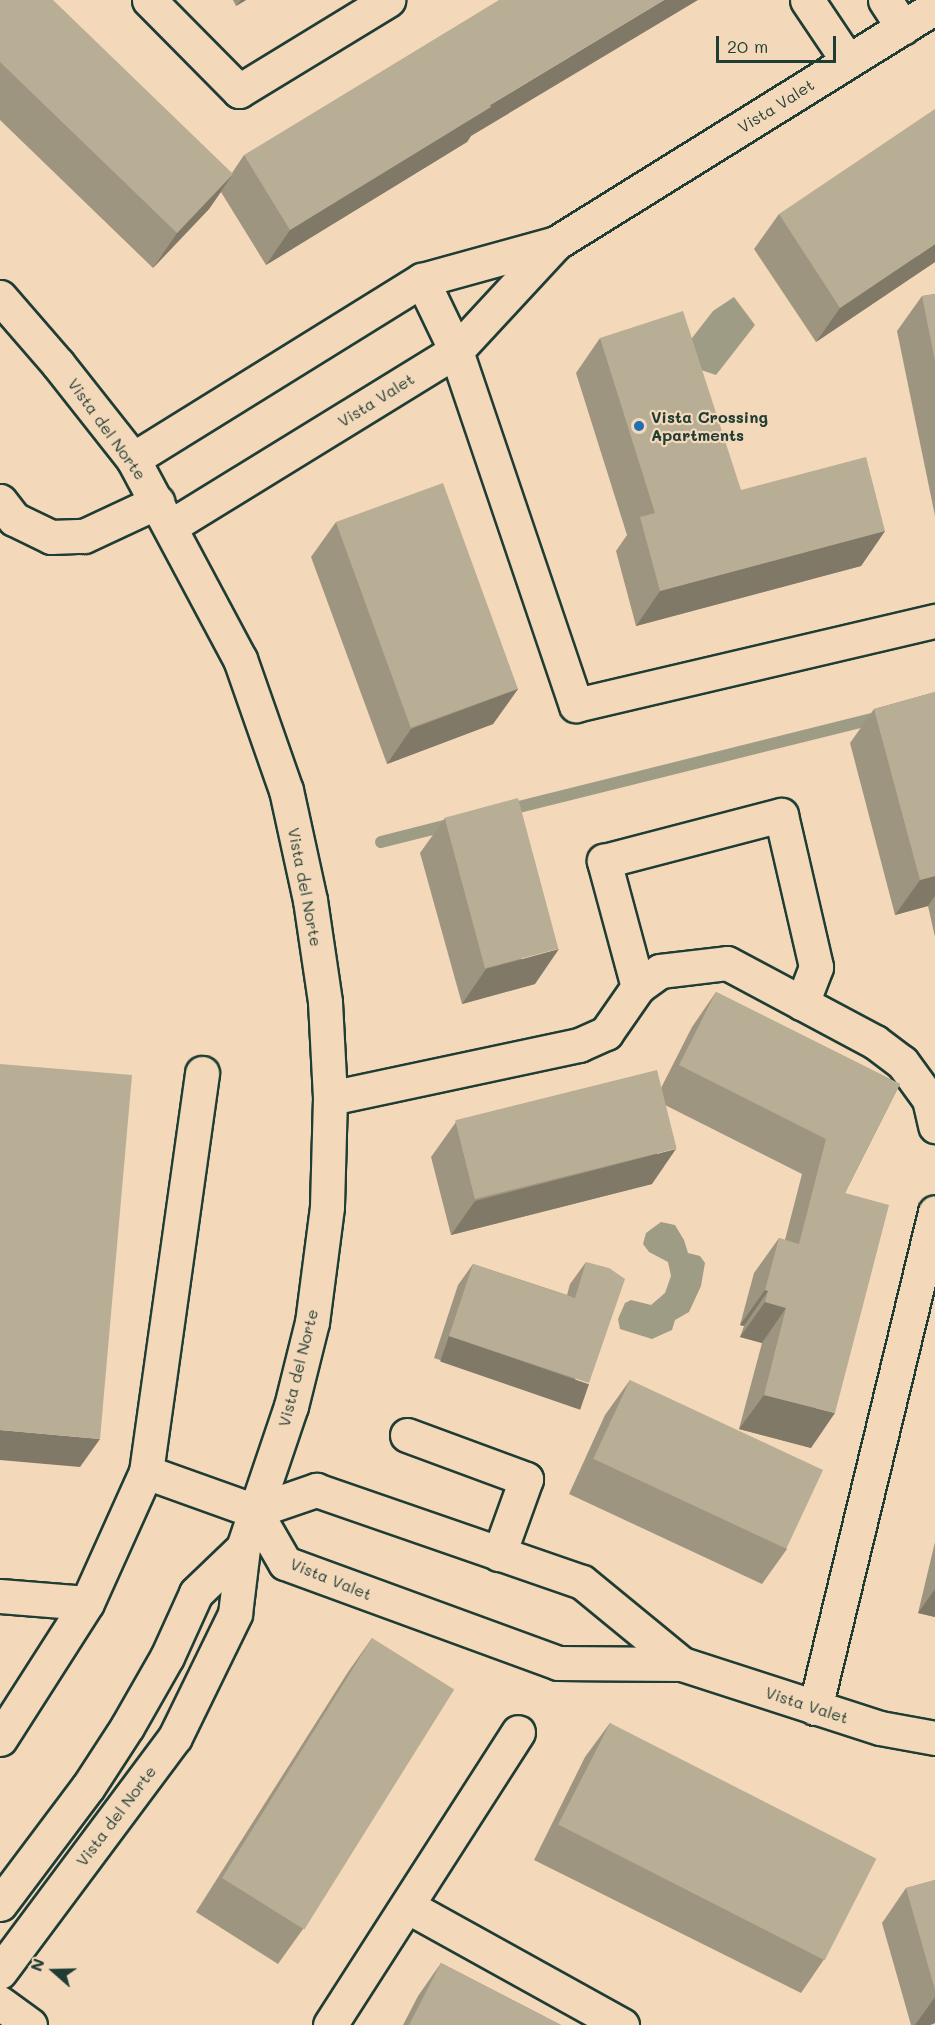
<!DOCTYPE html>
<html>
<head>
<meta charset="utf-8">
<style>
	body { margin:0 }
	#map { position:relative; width:935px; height:2025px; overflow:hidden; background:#f3d8ba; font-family:Mali,sans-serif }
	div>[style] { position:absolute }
	.water>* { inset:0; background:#9f9c85 }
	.stream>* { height:12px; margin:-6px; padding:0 6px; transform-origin:6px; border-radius:6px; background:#9f9c85 }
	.roads { filter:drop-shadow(2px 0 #1f3d34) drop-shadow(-2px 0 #1f3d34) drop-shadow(0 2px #1f3d34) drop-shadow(0 -2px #1f3d34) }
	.minor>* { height:33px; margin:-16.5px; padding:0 16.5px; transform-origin:16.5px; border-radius:16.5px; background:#f3d8ba }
	.wall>* { inset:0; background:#9e9580 }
	.shaded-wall>* { inset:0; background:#817968; transform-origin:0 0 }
	.building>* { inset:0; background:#b8ad95; transform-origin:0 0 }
	.dots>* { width:16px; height:16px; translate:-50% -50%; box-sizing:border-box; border:3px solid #f3d8ba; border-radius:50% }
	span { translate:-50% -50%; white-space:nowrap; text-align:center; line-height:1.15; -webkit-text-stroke:4.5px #f3d8ba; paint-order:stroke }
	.street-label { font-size:16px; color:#1f3d34 }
	.poi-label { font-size:16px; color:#1f3d34; font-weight:700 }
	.left { translate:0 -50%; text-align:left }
	.north { position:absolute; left:24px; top:1941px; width:60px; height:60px; -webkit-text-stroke:4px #f3d8ba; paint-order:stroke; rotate:290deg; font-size:16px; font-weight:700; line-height:24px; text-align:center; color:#1f3d34 }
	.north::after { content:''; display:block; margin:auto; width:21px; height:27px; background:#1f3d34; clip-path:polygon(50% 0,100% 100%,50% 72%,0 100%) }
	.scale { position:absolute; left:716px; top:36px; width:120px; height:27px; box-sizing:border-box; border:3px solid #1f3d34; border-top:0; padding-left:8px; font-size:18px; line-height:21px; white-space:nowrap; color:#1f3d34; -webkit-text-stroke:4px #f3d8ba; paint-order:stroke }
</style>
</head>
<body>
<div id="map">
	<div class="water">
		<div style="clip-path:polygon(734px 297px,755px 325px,716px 375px,695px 368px,690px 353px,692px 338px,713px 311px)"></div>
		<div style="clip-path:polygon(661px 1222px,675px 1225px,684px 1240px,688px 1253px,700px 1256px,705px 1263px,701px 1286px,689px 1312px,675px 1320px,672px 1330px,652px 1339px,620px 1329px,618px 1319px,625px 1303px,631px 1300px,651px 1305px,665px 1293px,671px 1276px,668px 1262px,649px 1252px,643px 1244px,646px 1233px)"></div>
	</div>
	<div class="stream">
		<div style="left:507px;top:810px;width:384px;rotate:-14deg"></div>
		<div style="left:381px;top:842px;width:73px;rotate:-14.2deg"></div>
	</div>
	<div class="roads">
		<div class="minor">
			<div style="left:149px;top:0;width:128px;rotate:45.3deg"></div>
			<div style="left:239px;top:91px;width:175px;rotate:-31.4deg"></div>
			<div style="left:807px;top:0;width:73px;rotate:56.1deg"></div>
			<div style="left:885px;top:0;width:33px;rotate:57deg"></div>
			<div style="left:422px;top:280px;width:79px;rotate:64.4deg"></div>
			<div style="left:456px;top:351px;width:374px;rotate:71.3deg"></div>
			<div style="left:576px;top:705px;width:369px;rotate:-13.2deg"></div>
			<div style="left:0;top:297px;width:89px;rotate:49.1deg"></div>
			<div style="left:58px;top:364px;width:121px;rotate:51.7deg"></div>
			<div style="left:133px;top:459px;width:227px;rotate:61.9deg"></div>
			<div style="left:240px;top:659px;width:139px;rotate:70.7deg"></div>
			<div style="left:286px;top:790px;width:113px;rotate:77.7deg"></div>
			<div style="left:310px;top:900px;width:103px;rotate:81.6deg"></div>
			<div style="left:325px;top:1002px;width:96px;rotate:87deg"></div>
			<div style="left:330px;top:1098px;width:109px;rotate:91.6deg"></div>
			<div style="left:327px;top:1207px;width:116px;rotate:97.4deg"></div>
			<div style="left:312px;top:1322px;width:87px;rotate:104deg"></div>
			<div style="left:291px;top:1406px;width:150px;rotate:108.7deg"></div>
			<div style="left:243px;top:1548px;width:66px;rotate:96.9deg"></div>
			<div style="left:235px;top:1614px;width:137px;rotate:116deg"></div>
			<div style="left:175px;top:1737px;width:293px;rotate:126.7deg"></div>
			<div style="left:133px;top:459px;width:340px;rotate:-31.8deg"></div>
			<div style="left:422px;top:280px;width:139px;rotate:-15.4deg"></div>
			<div style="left:0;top:501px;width:23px;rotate:52deg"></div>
			<div style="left:14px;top:519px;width:41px;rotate:25.9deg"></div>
			<div style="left:51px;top:537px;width:33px;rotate:-2deg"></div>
			<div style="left:84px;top:536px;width:81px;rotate:-25deg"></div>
			<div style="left:171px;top:526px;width:334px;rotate:-31.6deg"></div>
			<div style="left:456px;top:351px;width:147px;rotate:-47.2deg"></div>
			<div style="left:556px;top:243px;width:446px;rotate:-31.9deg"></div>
			<div style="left:638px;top:987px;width:131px;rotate:-105.1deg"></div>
			<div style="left:604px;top:861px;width:183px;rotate:-14.6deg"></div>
			<div style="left:781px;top:815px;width:156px;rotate:77deg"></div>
			<div style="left:816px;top:967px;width:39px;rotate:111deg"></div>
			<div style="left:330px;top:1098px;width:255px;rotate:-12deg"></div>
			<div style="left:579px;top:1045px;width:30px;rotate:-24deg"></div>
			<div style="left:606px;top:1033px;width:56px;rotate:-55.2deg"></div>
			<div style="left:638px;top:987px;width:27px;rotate:-36deg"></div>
			<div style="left:660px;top:971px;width:67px;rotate:-6.8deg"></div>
			<div style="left:727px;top:963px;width:168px;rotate:28.1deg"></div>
			<div style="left:875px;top:1042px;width:34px;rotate:37deg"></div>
			<div style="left:902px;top:1062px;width:46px;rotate:53.9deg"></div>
			<div style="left:929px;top:1099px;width:28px;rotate:77deg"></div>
			<div style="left:407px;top:1435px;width:127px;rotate:20.3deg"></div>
			<div style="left:526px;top:1479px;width:80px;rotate:109.8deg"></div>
			<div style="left:146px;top:1472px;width:403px;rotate:-82deg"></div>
			<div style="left:255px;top:1511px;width:60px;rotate:60deg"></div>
			<div style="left:285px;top:1563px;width:291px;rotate:20.1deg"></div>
			<div style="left:558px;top:1663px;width:124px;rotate:0.5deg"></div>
			<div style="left:682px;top:1664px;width:208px;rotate:17.9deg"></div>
			<div style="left:880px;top:1728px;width:56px;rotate:10.3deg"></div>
			<div style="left:255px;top:1511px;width:65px;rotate:-19deg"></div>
			<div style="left:316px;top:1490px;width:281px;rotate:19.1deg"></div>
			<div style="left:582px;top:1582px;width:129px;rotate:39.4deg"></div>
			<div style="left:0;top:1596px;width:87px;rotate:4.6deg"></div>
			<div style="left:815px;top:1708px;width:510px;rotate:-76.4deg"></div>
			<div style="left:0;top:1739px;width:161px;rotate:-57.4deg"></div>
			<div style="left:87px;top:1603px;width:144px;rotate:-65.8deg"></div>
			<div style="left:146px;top:1472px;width:116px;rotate:19.7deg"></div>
			<div style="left:0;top:1904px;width:146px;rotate:-53.1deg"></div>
			<div style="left:88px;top:1787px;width:72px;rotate:-57deg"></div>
			<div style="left:127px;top:1727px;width:81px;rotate:-60.3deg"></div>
			<div style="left:167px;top:1657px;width:70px;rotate:-65.6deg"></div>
			<div style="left:196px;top:1593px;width:65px;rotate:-43.8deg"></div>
			<div style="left:407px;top:1906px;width:246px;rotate:29deg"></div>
			<div style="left:0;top:2003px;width:37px;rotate:36deg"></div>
			<div style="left:330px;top:2025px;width:348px;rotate:-57.3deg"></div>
		</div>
	</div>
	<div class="wall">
		<div style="clip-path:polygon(0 0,232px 173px,244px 155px,471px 136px,467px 142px,266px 265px,221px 192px,209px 209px,153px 268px,0 120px)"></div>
		<div style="clip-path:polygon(233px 0,246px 0,236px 6px)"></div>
		<div style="clip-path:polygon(779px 214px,935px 262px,816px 342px,754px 249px)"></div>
		<div style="clip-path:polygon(935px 294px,935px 516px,897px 331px,922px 296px)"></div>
		<div style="clip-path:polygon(600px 338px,741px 490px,885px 531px,861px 566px,636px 626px,616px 551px,627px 535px,576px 373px)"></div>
		<div style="clip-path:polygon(336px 522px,518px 689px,493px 724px,387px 764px,311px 557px)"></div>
		<div style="clip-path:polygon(935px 692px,935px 937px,928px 906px,895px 915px,850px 743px,874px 709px)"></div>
		<div style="clip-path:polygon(445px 818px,535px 984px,462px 1004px,420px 853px)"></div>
		<div style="clip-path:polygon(716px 992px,900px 1084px,845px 1193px,811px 1448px,739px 1429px,762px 1343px,740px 1337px,744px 1326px,740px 1325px,754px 1273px,779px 1238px,785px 1240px,802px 1174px,665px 1105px,652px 1184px,451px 1235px,431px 1157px,456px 1122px,661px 1088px,692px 1027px)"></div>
		<div style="clip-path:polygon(586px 1262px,573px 1405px,434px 1358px,458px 1285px,473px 1264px,567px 1295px,570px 1284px)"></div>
		<div style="clip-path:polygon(630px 1380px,787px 1549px,762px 1584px,569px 1494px,605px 1415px)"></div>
		<div style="clip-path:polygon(935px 1542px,935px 1617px,918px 1613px)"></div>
		<div style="clip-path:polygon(372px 1638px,303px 1929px,278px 1964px,196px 1912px,348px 1672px)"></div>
		<div style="clip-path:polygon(610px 1723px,825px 1958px,801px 1993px,534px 1860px,585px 1757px)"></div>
		<div style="clip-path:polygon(935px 1880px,935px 2023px,930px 2025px,911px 2025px,882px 1923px,906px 1888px)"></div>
		<div style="clip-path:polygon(441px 1963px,561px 2025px,403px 2025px,418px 1996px)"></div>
	</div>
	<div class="shaded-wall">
		<div style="clip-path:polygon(241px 0,246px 0,236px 6px)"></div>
		<div style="clip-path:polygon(664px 0,698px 0,471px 136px,467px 142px,266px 265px,290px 230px,490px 105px)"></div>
		<div style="clip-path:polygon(233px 174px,209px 209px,153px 268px,177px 233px)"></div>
		<div style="clip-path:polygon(935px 244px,935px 262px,816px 342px,840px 308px)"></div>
		<div style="clip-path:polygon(885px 531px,861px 566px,636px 626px,660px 591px)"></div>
		<div style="clip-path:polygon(518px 689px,493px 724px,387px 764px,411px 729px)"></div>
		<div style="clip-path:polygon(935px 876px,935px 896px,928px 906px,895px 915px,920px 880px)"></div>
		<div style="clip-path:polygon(559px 949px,535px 984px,462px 1004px,486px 969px)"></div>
		<div style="clip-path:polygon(676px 1149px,652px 1184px,451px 1235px,475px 1201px)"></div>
		<div style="clip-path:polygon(765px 1290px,768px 1291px,744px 1326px,740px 1325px)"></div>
		<div style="clip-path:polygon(765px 1302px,786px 1308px,762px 1343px,740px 1337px)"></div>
		<div style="left:449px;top:1336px;width:148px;height:27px;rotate:19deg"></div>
		<div style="clip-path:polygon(764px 1395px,835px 1413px,811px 1448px,739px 1429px)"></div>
		<div style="clip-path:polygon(0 1430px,100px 1439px,80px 1467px,0 1460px)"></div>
		<div style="clip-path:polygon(935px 1589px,935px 1617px,918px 1613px)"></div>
		<div style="clip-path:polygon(935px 1997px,935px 2023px,930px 2025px,915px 2025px)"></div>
	</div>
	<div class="building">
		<div style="clip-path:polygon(0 0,53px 0,233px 174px,177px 233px,0 62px)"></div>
		<div style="clip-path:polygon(499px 0,664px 0,490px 105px,491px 107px,290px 230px,244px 155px)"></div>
		<div style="clip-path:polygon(935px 109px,935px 244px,840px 308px,779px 214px)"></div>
		<div style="clip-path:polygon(935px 294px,935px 361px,922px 296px)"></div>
		<div style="clip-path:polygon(683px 311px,741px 490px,866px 457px,885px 531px,660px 591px,640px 517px,655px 513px,600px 338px)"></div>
		<div style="left:443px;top:483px;width:219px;height:114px;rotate:70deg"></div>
		<div style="clip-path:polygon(935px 692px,935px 876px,920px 880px,874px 709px)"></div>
		<div style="left:518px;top:798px;width:156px;height:76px;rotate:75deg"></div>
		<div style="clip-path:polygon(716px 992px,900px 1084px,845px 1193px,889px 1205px,835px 1413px,764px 1395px,786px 1308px,765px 1302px,768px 1291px,765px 1290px,779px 1238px,799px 1244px,826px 1139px,679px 1065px)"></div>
		<div style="clip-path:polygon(0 1064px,132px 1075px,100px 1439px,0 1430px)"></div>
		<div style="left:657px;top:1070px;width:81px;height:208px;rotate:76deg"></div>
		<div style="clip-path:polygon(586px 1262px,609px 1268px,625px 1279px,589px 1383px,449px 1336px,473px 1264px,575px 1298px)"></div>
		<div style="left:630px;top:1380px;width:213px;height:87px;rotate:25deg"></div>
		<div style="left:372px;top:1638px;width:97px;height:283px;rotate:32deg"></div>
		<div style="left:610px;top:1723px;width:299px;height:114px;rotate:27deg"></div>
		<div style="clip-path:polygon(935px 1880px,935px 1990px,906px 1888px)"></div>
		<div style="clip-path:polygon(441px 1963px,561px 2025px,409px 2025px)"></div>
	</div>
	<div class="dots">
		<div style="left:639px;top:426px;background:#1f6fb2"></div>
	</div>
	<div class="street-label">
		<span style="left:776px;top:106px;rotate:-32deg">Vista Valet</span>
		<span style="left:376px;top:400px;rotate:-32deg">Vista Valet</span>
		<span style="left:107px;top:429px;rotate:54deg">Vista del Norte</span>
		<span style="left:305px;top:887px;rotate:79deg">Vista del Norte</span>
		<span style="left:298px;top:1368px;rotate:-76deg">Vista del Norte</span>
		<span style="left:331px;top:1579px;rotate:22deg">Vista Valet</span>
		<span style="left:807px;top:1705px;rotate:18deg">Vista Valet</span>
		<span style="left:116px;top:1816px;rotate:-53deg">Vista del Norte</span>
	</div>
	<div class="poi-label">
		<span class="left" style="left:651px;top:426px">Vista Crossing<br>Apartments</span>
	</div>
	<div class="north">N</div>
	<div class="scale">20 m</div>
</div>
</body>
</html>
